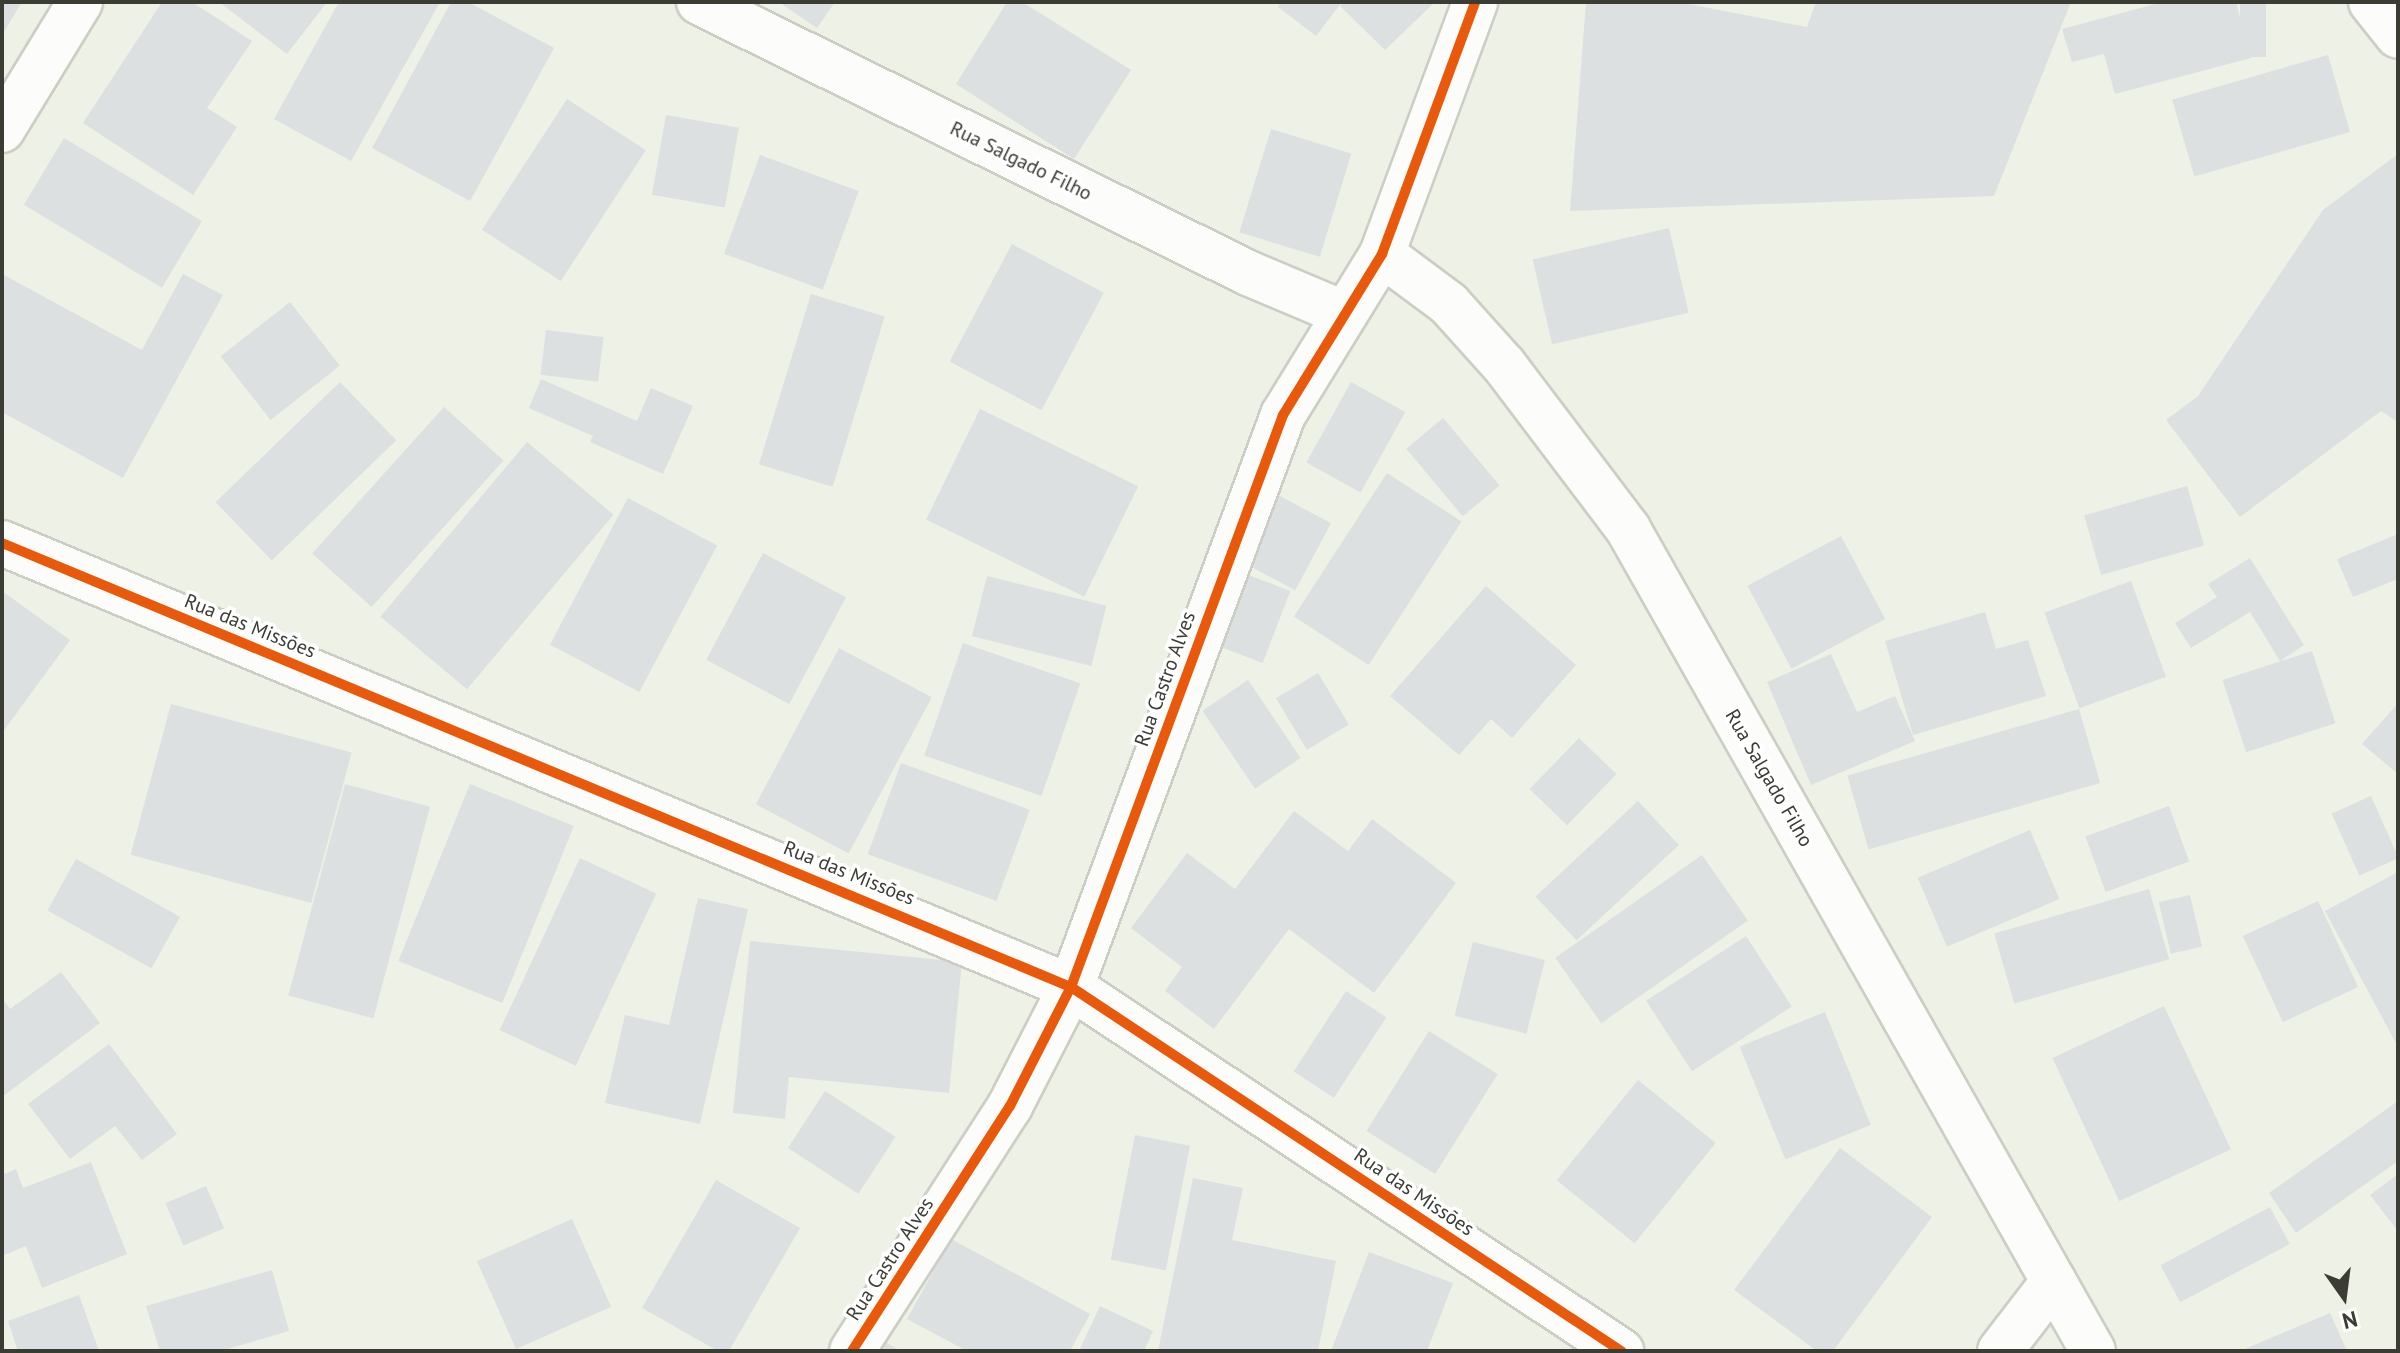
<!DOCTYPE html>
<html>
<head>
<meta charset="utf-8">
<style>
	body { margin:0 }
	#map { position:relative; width:2400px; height:1353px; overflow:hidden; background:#eef1e5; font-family:"PT Sans",sans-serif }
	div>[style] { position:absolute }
	.building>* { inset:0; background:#dde0e0; transform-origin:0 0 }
	.roads { filter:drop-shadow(2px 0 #cccec4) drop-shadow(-2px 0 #cccec4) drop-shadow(0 2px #cccec4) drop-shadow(0 -2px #cccec4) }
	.minor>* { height:44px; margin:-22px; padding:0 22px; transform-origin:22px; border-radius:22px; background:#fcfdfb }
	.cycleway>* { height:10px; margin:-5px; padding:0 5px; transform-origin:5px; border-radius:5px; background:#e8590c }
	span { translate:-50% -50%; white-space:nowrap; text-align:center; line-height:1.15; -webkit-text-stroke:7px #fff; paint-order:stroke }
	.street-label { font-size:20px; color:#3b3d34 }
	.frame { position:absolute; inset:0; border:4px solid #3b3d34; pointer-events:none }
	.north { position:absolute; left:2304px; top:1257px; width:80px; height:80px; -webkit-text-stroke:6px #fff; paint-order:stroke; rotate:166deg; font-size:22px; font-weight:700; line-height:32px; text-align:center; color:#3b3d34 }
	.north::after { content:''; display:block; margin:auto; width:28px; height:36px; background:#3b3d34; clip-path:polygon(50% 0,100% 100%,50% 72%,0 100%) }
</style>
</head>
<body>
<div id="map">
	<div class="building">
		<div style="clip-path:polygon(2px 2px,22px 2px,2px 35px)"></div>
		<div style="clip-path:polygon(162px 2px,192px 2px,252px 41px,207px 108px,237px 127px,193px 195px,83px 123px)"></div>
		<div style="clip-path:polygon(219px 2px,327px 2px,287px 54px)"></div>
		<div style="clip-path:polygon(339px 2px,440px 2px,351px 161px,274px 119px)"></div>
		<div style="clip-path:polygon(451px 2px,468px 2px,554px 48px,470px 201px,372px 148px)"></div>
		<div style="clip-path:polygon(779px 2px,835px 2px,817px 28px)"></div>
		<div style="clip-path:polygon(1007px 2px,1022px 2px,1131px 70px,1074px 159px,956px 84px)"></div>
		<div style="clip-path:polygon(1281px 2px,1342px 2px,1316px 36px,1278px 7px)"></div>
		<div style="clip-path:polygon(1344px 2px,1435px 2px,1385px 50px,1340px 6px)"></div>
		<div style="clip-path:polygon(1586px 2px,1678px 2px,1807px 27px,1816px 2px,2071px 2px,1994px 196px,1570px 211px)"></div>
		<div style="clip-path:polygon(2163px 2px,2236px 2px,2251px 58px,2115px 94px,2104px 54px,2072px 62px,2062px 29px)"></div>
		<div style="left:2240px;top:2px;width:26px;height:55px"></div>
		<div style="left:2328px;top:55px;width:80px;height:162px;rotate:74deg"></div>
		<div style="left:567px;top:99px;width:94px;height:156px;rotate:33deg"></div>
		<div style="left:666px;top:115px;width:74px;height:81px;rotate:10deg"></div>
		<div style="left:1271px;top:129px;width:84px;height:108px;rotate:17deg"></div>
		<div style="left:64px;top:138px;width:161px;height:78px;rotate:31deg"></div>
		<div style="clip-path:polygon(2398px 154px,2398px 422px,2381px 411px,2240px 517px,2166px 420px,2198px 396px,2323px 210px)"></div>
		<div style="left:760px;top:155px;width:105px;height:105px;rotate:20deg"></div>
		<div style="left:1669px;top:228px;width:87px;height:140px;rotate:77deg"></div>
		<div style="left:1012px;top:244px;width:104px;height:133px;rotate:28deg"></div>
		<div style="clip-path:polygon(2px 274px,142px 350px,183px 274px,223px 295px,123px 478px,2px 412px)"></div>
		<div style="left:811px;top:294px;width:77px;height:178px;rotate:17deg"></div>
		<div style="left:290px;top:302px;width:81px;height:88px;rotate:52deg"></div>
		<div style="left:546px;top:330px;width:58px;height:45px;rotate:7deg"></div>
		<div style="clip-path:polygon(541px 379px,637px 421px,651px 388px,693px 406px,663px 474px,590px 442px,593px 436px,529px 408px)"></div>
		<div style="left:340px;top:382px;width:81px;height:173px;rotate:46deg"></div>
		<div style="left:1351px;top:382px;width:62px;height:92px;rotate:29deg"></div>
		<div style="left:444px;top:407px;width:80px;height:197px;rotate:42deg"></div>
		<div style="left:980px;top:409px;width:176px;height:123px;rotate:26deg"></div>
		<div style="left:1443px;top:418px;width:88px;height:48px;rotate:50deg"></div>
		<div style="left:527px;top:442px;width:113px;height:228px;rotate:40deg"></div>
		<div style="left:1387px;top:473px;width:89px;height:171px;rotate:33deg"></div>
		<div style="left:2187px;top:486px;width:62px;height:107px;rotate:74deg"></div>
		<div style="left:1278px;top:495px;width:60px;height:76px;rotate:28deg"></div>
		<div style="left:628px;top:498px;width:101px;height:166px;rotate:28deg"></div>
		<div style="clip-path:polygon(2398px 534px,2398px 579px,2353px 597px,2337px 559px)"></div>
		<div style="left:1841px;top:536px;width:94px;height:106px;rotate:62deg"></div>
		<div style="left:763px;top:553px;width:94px;height:121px;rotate:28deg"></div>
		<div style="clip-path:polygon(2250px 558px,2304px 645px,2280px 661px,2250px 612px,2191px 648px,2175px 623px,2217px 597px,2208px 584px)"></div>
		<div style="left:1238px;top:571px;width:56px;height:77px;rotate:21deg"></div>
		<div style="left:987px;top:576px;width:123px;height:62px;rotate:14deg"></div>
		<div style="left:2131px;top:581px;width:102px;height:92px;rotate:70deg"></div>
		<div style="clip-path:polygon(1486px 586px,1576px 665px,1512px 738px,1491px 719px,1459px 755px,1390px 696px)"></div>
		<div style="clip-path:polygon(2px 591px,70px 640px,2px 733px)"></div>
		<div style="clip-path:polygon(1985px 612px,1996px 649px,2028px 640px,2046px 696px,1913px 735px,1885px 641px)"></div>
		<div style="left:963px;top:643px;width:124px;height:119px;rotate:19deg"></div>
		<div style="left:839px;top:648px;width:105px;height:177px;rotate:28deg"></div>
		<div style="left:2312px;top:651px;width:76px;height:94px;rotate:72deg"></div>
		<div style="clip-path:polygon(1831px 654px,1857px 712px,1895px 696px,1915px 741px,1811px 785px,1767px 682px)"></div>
		<div style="left:1318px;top:673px;width:60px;height:49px;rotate:59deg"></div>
		<div style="left:1248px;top:680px;width:94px;height:55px;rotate:56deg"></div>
		<div style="clip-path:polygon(2398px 703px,2398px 774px,2362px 744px)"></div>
		<div style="left:171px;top:704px;width:187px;height:156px;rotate:15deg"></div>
		<div style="left:2079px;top:709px;width:77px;height:241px;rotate:74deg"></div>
		<div style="left:1579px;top:738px;width:52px;height:71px;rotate:44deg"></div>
		<div style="left:901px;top:763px;width:137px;height:97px;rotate:20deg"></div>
		<div style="left:345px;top:784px;width:88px;height:219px;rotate:15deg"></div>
		<div style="left:470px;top:784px;width:112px;height:191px;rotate:22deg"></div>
		<div style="left:2371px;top:796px;width:68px;height:43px;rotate:66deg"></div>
		<div style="left:1638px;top:801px;width:60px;height:140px;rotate:47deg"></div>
		<div style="left:2169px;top:806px;width:59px;height:89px;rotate:70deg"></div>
		<div style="clip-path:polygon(1294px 811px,1348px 851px,1372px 819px,1456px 883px,1374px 993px,1289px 929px,1214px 1029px,1165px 991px,1182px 967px,1131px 928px,1187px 853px,1235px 889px)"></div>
		<div style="left:2030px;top:830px;width:75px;height:122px;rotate:67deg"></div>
		<div style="left:1702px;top:855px;width:80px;height:179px;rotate:55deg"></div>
		<div style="left:580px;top:858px;width:84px;height:190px;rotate:25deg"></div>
		<div style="left:76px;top:859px;width:119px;height:59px;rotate:29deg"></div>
		<div style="clip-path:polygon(2398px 872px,2398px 1047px,2325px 911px)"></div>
		<div style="left:2149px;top:889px;width:73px;height:161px;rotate:74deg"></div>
		<div style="left:2190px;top:895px;width:53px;height:32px;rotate:77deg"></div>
		<div style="clip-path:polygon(698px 898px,748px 909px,700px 1124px,605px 1103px,625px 1015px,669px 1025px)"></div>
		<div style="left:2318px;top:901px;width:95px;height:83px;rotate:65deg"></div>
		<div style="left:1746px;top:936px;width:84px;height:119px;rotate:57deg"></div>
		<div style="clip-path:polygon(750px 941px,962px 962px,949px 1093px,789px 1077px,785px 1119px,733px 1113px)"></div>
		<div style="left:1473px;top:942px;width:74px;height:76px;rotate:14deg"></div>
		<div style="clip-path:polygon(61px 972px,100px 1023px,2px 1097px,2px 998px,10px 1009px)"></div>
		<div style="left:1346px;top:991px;width:48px;height:96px;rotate:33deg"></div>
		<div style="left:2164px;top:1006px;width:158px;height:123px;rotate:65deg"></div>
		<div style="left:1825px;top:1012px;width:122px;height:92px;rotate:68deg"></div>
		<div style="left:1429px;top:1031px;width:81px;height:118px;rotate:32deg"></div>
		<div style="clip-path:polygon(109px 1044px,177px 1134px,142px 1160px,115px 1126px,70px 1159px,28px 1104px)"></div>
		<div style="left:1638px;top:1080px;width:100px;height:129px;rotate:39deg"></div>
		<div style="left:825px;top:1091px;width:84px;height:68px;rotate:33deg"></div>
		<div style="clip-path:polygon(2398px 1101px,2398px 1161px,2296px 1233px,2269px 1193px)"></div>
		<div style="left:1135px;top:1135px;width:56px;height:127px;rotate:11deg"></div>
		<div style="clip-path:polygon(1840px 1148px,1932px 1217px,1833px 1351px,1817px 1351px,1734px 1290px)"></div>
		<div style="clip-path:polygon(91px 1162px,127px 1254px,42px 1288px,26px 1246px,2px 1256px,2px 1175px,16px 1169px,23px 1188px)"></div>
		<div style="clip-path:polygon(2398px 1174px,2398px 1231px,2370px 1195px)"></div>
		<div style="clip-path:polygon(1193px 1178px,1243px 1188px,1232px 1240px,1336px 1261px,1318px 1351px,1158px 1351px)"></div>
		<div style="clip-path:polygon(716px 1180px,800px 1228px,729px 1351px,718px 1351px,642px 1308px)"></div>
		<div style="left:206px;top:1186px;width:46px;height:44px;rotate:67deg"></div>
		<div style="left:2270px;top:1207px;width:42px;height:124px;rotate:62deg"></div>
		<div style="left:572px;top:1219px;width:96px;height:104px;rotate:66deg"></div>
		<div style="clip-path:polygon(951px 1239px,1090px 1314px,1070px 1351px,967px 1351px,907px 1319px)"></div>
		<div style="clip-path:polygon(1369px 1252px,1453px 1283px,1427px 1351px,1331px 1351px)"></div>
		<div style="clip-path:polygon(272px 1270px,289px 1331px,221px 1351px,160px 1351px,146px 1306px)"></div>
		<div style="clip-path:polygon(79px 1295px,99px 1351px,18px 1351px,8px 1321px)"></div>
		<div style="clip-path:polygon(1100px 1306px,1153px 1331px,1144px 1351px,1079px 1351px)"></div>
		<div style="clip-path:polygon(2330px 1313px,2347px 1351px,2240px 1351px)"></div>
		<div style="clip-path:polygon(875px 1335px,900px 1351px,865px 1351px)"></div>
	</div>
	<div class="roads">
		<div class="minor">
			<div style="left:699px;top:2px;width:612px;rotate:26.27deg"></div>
			<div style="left:1248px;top:273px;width:105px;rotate:22.9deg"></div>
			<div style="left:2371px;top:2px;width:43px;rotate:51.5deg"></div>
			<div style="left:2px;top:130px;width:150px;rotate:-58.6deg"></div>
			<div style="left:1382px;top:254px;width:84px;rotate:36.7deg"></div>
			<div style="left:1449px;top:304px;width:82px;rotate:48deg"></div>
			<div style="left:1504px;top:365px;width:206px;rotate:52.9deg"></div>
			<div style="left:1628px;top:529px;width:944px;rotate:60.5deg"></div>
			<div style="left:2px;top:543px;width:1158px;rotate:22.56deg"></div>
			<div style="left:1071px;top:987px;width:660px;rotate:33.5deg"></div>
			<div style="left:852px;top:1351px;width:292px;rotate:-57.2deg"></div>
			<div style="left:1010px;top:1106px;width:134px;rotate:-62.9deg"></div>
			<div style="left:1071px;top:987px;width:610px;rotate:-69.66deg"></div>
			<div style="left:1283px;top:415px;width:189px;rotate:-58.4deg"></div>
			<div style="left:1382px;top:254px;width:269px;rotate:-69.7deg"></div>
			<div style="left:2000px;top:1351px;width:88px;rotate:-52.4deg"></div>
		</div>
	</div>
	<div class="cycleway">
		<div style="left:2px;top:543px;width:1158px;rotate:22.56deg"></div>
		<div style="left:1071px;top:987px;width:660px;rotate:33.5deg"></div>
		<div style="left:852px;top:1351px;width:292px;rotate:-57.2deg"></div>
		<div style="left:1010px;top:1106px;width:134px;rotate:-62.9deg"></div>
		<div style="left:1071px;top:987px;width:610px;rotate:-69.66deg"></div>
		<div style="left:1283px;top:415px;width:189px;rotate:-58.4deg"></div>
		<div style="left:1382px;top:254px;width:269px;rotate:-69.7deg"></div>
	</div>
	<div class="street-label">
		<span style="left:1021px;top:161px;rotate:26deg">Rua Salgado Filho</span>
		<span style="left:250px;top:626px;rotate:22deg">Rua das Missões</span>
		<span style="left:1165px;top:679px;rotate:-70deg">Rua Castro Alves</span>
		<span style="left:1769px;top:778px;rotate:60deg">Rua Salgado Filho</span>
		<span style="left:849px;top:873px;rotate:22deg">Rua das Missões</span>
		<span style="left:1414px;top:1192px;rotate:34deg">Rua das Missões</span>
		<span style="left:890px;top:1259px;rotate:-57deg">Rua Castro Alves</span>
	</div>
	<div class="frame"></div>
	<div class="north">N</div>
</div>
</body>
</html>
